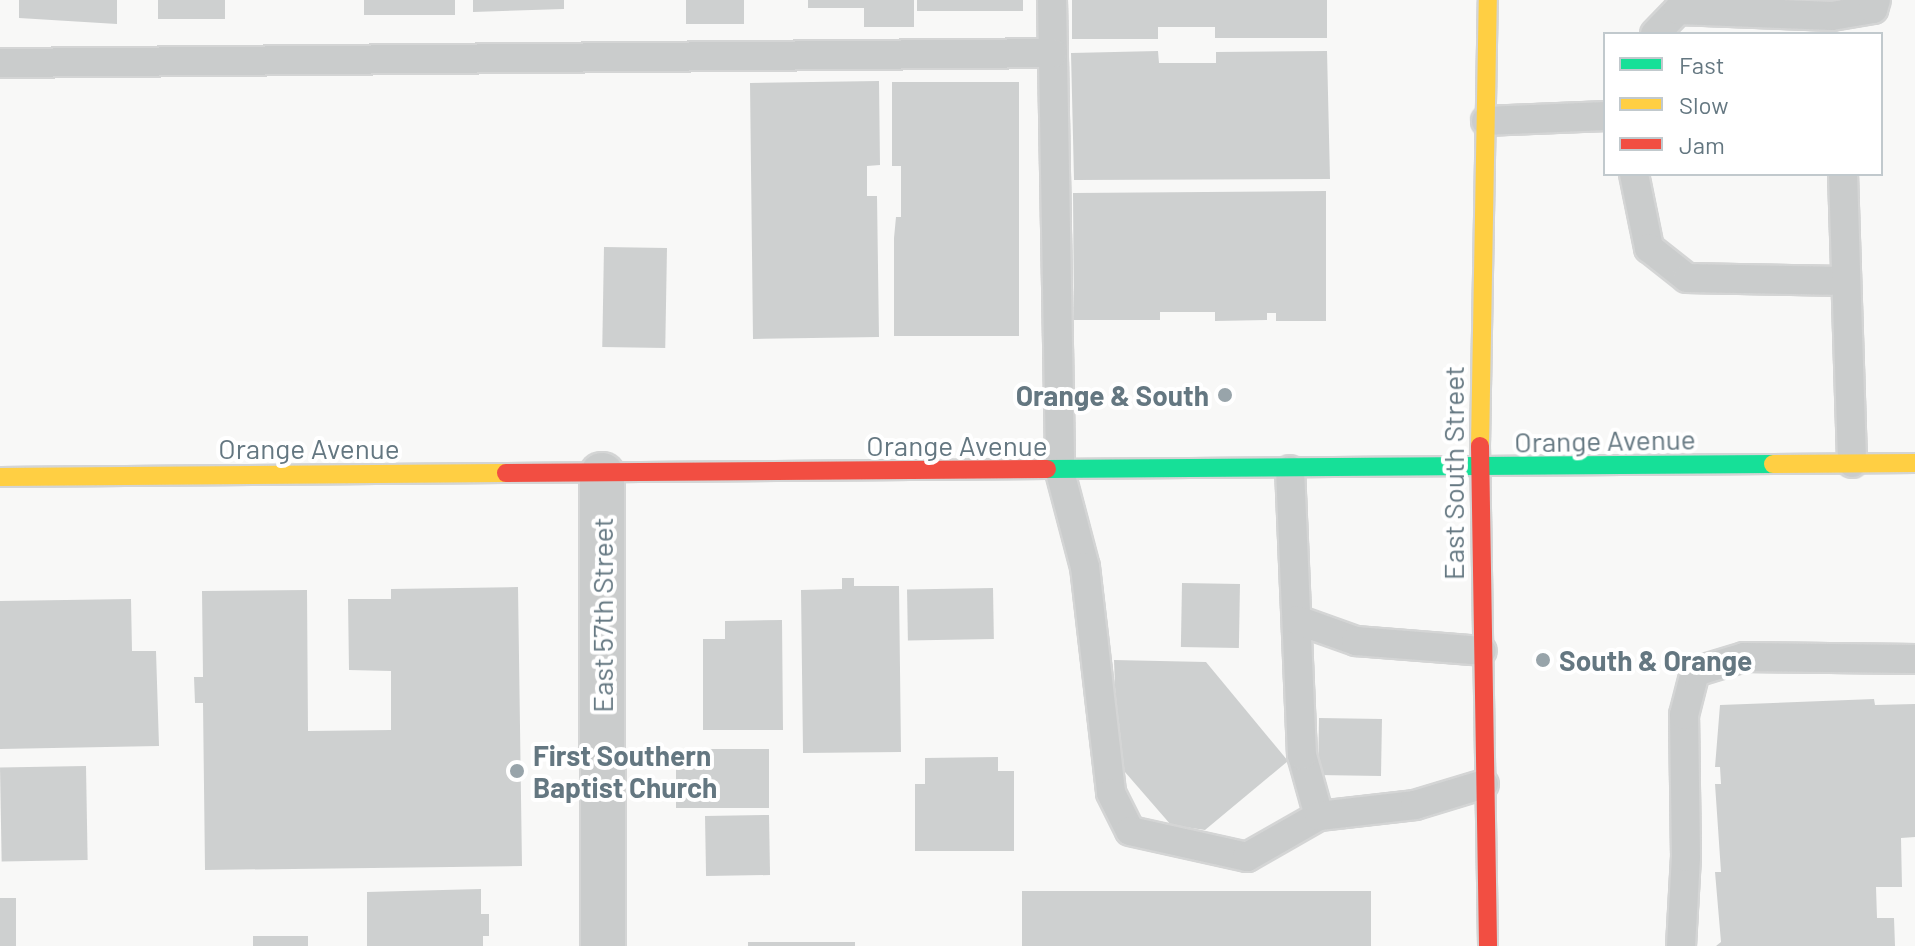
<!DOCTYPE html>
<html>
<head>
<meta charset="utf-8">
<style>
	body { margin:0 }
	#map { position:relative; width:1915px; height:946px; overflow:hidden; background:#f8f8f7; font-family:Barlow,sans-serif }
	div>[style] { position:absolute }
	.building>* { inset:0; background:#ced0d0; transform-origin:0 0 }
	.roads { filter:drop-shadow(2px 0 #d4d5d5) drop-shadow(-2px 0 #d4d5d5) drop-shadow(0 2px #d4d5d5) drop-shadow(0 -2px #d4d5d5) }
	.lane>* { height:28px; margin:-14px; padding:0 14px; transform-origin:14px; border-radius:14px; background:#cacccc }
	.street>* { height:44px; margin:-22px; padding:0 22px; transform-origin:22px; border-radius:22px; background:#cacccc }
	.fast>* { height:18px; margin:-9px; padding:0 9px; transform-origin:9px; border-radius:9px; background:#16e098 }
	.slow>* { height:18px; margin:-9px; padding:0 9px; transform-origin:9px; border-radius:9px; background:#ffcf43 }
	.jam>* { height:18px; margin:-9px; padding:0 9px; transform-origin:9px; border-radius:9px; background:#f24e42 }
	.dots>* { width:22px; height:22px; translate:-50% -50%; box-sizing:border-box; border:4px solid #fff; border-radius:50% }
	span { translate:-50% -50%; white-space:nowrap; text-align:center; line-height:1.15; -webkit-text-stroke:8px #fff; paint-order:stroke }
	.poi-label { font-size:28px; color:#647781; font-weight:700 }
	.right { translate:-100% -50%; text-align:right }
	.left { translate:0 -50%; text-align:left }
	.street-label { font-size:28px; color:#647781 }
	.legend { position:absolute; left:1603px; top:32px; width:280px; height:144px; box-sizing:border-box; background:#fff; border:2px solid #c1c9cd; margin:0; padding:10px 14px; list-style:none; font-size:24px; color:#647781 }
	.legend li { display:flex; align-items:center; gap:16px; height:40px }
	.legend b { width:40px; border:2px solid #c1c9cd }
</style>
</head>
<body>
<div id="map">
	<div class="building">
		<div style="clip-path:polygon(19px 0,117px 0,117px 24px,19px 18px)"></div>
		<div style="left:158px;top:0;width:67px;height:19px"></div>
		<div style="left:364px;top:0;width:91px;height:15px"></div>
		<div style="clip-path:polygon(473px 0,564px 0,564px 9px,473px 12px)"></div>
		<div style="left:686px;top:0;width:58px;height:24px"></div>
		<div style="clip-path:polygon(808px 0,914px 0,914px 27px,864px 27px,864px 8px,808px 8px)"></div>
		<div style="left:917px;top:0;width:106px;height:11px"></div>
		<div style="clip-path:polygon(1072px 0,1327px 0,1327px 38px,1215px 38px,1215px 27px,1158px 27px,1158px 39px,1072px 39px)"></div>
		<div style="clip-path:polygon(1158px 51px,1159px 63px,1216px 63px,1216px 52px,1327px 51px,1330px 179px,1074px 180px,1071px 53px)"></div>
		<div style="clip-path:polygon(879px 81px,880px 165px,867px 166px,867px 196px,877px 196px,879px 337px,753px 339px,750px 83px)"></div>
		<div style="clip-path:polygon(892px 82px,1019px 82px,1019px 336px,894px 336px,894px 238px,896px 217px,901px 217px,901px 166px,892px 166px)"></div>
		<div style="clip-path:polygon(1326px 191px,1326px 321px,1276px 321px,1276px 313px,1267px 313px,1267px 320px,1215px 321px,1215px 312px,1160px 312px,1160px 320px,1074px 320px,1073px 193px)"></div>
		<div style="left:604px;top:247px;width:63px;height:100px;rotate:1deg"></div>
		<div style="clip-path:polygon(842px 578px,854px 578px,854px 586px,899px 586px,901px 752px,803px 753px,801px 590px,842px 589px)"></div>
		<div style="left:1182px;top:583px;width:58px;height:64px;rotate:1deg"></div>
		<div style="clip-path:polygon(518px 587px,522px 866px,205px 870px,203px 703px,195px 703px,194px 677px,203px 677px,202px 591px,307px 590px,308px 731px,391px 730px,391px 671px,349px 670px,348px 599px,391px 599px,391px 589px)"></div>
		<div style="left:993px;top:588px;width:51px;height:86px;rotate:89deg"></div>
		<div style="clip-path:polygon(131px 599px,132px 651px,156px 651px,159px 746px,0 749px,0 601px)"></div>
		<div style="clip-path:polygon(782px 620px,783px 730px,703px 730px,703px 639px,725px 639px,725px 621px)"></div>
		<div style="clip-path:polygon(1114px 660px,1206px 662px,1288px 761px,1205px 830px,1171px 825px,1118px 764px)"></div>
		<div style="clip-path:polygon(1874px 699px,1875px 705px,1915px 704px,1915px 837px,1901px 838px,1902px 887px,1876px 887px,1877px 918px,1894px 918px,1895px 946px,1716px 946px,1721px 942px,1715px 872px,1721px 872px,1715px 784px,1721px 784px,1720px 767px,1715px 767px,1720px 705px)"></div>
		<div style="left:1319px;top:718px;width:63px;height:57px;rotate:1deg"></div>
		<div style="left:769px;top:749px;width:59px;height:93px;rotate:90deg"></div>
		<div style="clip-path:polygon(998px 757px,998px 771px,1014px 771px,1014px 851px,915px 851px,915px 784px,925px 784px,925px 758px)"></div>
		<div style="left:86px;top:766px;width:94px;height:86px;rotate:89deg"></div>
		<div style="left:769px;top:815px;width:60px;height:64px;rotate:89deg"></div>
		<div style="clip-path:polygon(481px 889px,481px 914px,489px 914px,489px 936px,483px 936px,483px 946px,367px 946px,367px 892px)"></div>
		<div style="left:1022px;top:891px;width:349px;height:55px"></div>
		<div style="left:0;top:898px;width:16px;height:48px"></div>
		<div style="left:253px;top:936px;width:55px;height:10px"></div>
		<div style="left:748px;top:942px;width:107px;height:4px"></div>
	</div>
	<div class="roads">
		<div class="lane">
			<div style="left:1052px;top:0;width:472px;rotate:89deg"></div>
			<div style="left:1060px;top:472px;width:98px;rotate:75.3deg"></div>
			<div style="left:1085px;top:567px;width:227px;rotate:83.4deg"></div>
			<div style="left:1111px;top:793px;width:42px;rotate:63.4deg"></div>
			<div style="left:1130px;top:831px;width:120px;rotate:12.5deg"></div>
			<div style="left:1247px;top:857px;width:83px;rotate:-29.7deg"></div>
			<div style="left:1319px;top:816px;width:63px;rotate:-105.6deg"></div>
			<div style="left:1302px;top:755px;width:285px;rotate:-92.4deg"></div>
			<div style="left:1655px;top:34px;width:33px;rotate:-46deg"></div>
			<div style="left:1678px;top:10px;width:154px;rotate:2.2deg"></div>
			<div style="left:1832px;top:16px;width:42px;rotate:-9.7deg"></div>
			<div style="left:1873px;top:9px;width:9px;rotate:-72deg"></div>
			<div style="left:0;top:63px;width:1053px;rotate:-0.54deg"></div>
			<div style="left:1486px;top:121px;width:119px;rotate:-2.4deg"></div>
			<div style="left:1634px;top:174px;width:76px;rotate:78.5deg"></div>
			<div style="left:1649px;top:248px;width:48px;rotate:38.3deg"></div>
			<div style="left:1687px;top:278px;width:156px;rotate:1.1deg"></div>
			<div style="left:1843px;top:174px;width:289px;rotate:88.2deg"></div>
			<div style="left:1297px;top:620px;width:63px;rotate:19.6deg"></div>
			<div style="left:1356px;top:641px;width:126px;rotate:4.5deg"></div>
			<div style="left:1319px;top:816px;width:97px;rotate:-6.5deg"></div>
			<div style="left:1415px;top:805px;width:72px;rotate:-16.9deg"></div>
			<div style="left:1681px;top:946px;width:89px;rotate:-86.8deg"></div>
			<div style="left:1686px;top:857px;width:142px;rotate:-90.8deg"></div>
			<div style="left:1684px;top:715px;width:44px;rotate:-75.7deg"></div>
			<div style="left:1695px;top:672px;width:51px;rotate:-17deg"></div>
			<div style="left:1744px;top:657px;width:171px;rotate:0.7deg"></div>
		</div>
		<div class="street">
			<div style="left:602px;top:475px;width:471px;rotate:89.9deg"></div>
		</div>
		<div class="fast">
			<div style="left:1047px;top:469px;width:726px;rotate:-0.39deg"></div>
		</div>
		<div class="slow">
			<div style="left:1480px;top:446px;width:446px;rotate:-89deg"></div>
			<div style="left:1773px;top:464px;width:142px;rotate:-0.4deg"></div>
			<div style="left:0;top:477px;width:506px;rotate:-0.45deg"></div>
		</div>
		<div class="jam">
			<div style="left:1480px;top:446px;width:500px;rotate:89.08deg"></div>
			<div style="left:506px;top:473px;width:541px;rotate:-0.42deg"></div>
		</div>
	</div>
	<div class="dots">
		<div style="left:1225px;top:395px;background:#98a4aa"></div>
		<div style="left:1543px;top:660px;background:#98a4aa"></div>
		<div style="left:517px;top:771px;background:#98a4aa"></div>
	</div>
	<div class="poi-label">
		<span class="right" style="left:1209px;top:395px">Orange &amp; South</span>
		<span class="left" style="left:1559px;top:660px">South &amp; Orange</span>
		<span class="left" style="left:533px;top:771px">First Southern<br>Baptist Church</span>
	</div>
	<div class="street-label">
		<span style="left:1605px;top:440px;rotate:-1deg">Orange Avenue</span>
		<span style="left:957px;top:445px">Orange Avenue</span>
		<span style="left:309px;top:448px">Orange Avenue</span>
		<span style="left:1453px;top:473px;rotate:-90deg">East South Street</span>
		<span style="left:602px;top:615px;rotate:-90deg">East 57th Street</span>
	</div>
	<ul class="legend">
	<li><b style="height:10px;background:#16e098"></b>Fast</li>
	<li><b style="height:10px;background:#ffcf43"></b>Slow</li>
	<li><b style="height:10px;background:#f24e42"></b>Jam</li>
	</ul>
</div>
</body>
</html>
